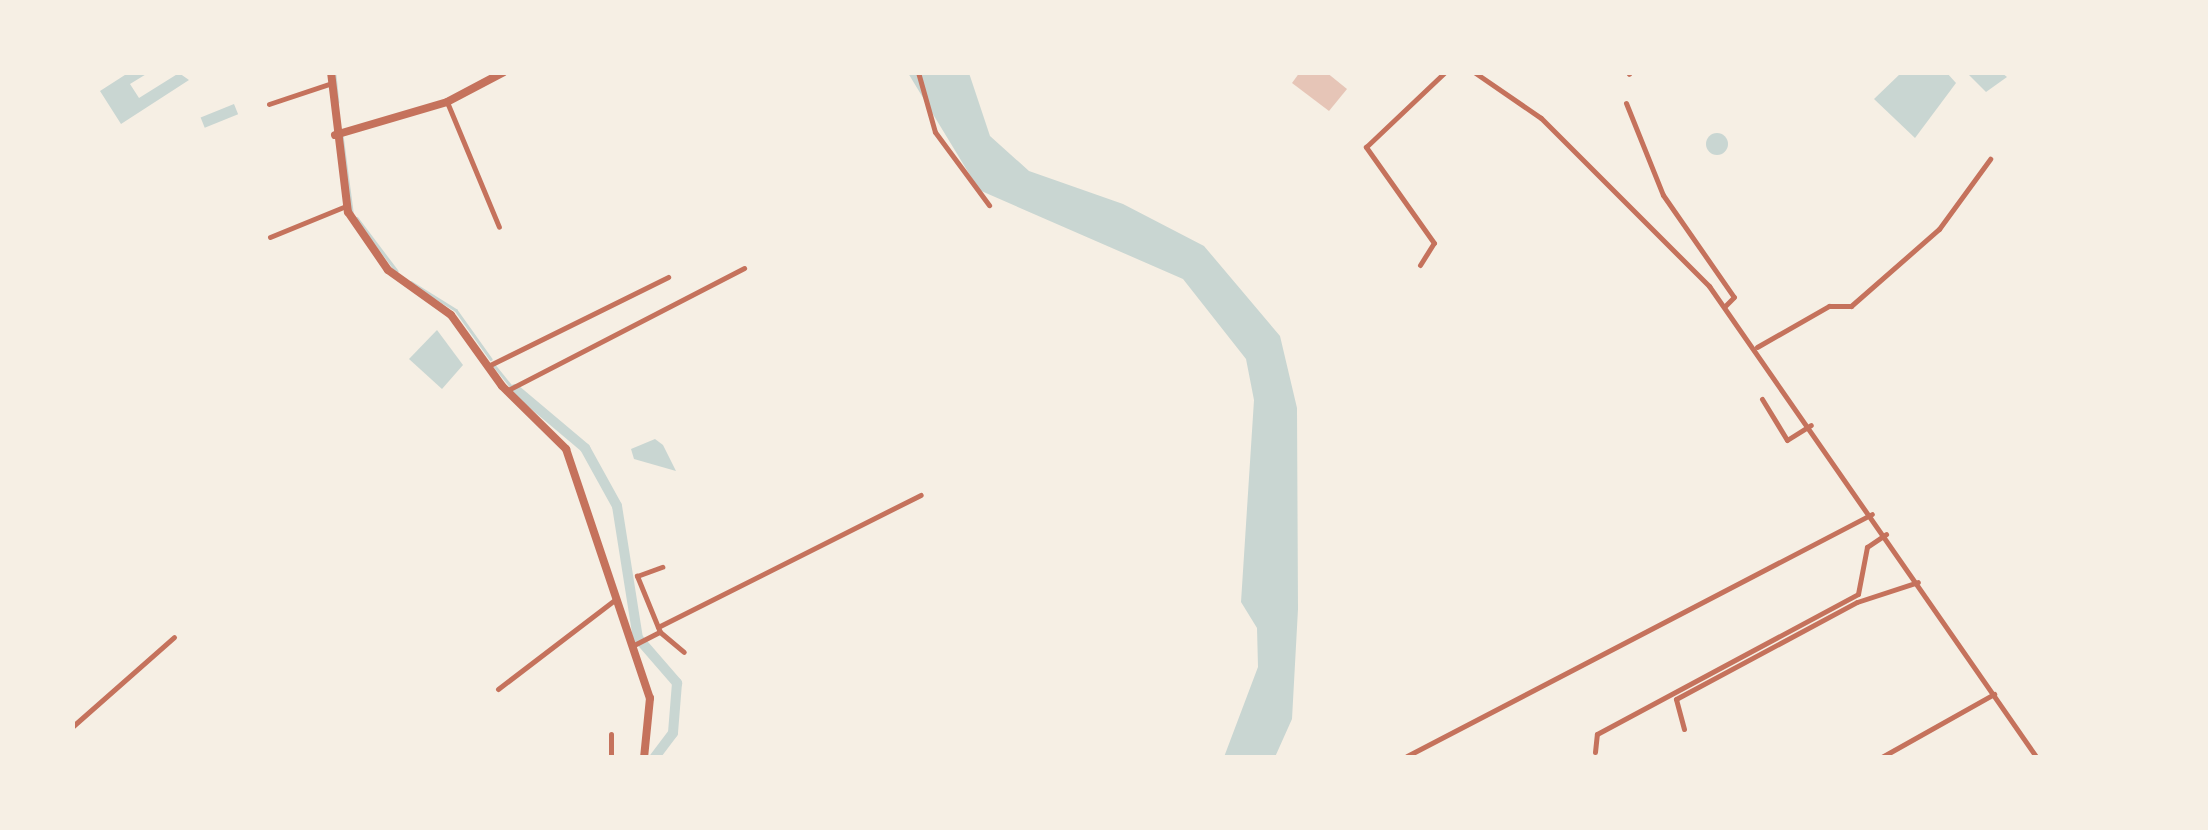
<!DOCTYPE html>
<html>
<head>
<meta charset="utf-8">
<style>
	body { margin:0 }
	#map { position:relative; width:2208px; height:830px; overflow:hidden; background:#f6efe4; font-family:"Varela Round",sans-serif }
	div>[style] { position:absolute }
	.water>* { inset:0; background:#c9d6d2; transform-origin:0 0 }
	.round { border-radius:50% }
	.stream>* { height:2.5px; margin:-1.25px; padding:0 1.25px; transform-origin:1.25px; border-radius:1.25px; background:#c9d6d2 }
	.canal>* { height:10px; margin:-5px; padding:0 5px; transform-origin:5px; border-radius:5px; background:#c9d6d2 }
	.building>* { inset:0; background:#e6c5b7 }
	.minor>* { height:5px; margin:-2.5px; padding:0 2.5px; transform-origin:2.5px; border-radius:2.5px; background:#c5725c }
	.tertiary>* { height:8px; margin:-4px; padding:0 4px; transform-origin:4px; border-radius:4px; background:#c5725c }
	span { translate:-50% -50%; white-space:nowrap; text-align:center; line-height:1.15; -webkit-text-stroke:8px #f6efe4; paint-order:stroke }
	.frame { position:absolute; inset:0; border:75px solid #f6efe4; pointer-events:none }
</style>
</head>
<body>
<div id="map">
	<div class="water">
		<div style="clip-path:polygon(128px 73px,148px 73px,130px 84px,139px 98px,179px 73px,189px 80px,121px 124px,100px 91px)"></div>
		<div style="clip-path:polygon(908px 73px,969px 73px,990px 136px,1029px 171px,1123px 204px,1204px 246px,1280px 336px,1297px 408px,1298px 609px,1292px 719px,1275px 757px,1224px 757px,1258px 667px,1257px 628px,1241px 602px,1254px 400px,1246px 359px,1183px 279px,979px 190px)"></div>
		<div style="clip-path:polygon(1901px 73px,1947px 73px,1956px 83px,1915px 138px,1874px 99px)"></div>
		<div style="clip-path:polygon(1967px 73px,2002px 73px,2007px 77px,1986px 92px)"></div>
		<div style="left:234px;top:104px;width:11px;height:36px;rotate:68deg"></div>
		<div class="round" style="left:1706px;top:133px;width:22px;height:22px"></div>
		<div style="clip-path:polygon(437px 330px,463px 365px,442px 389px,409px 359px)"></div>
		<div style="clip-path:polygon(655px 439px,663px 445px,676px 471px,634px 459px,631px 449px)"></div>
	</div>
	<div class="stream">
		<div style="left:335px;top:75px;width:27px;rotate:84deg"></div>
		<div style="left:342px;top:135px;width:77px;rotate:82.5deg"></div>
		<div style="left:357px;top:218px;width:66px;rotate:53deg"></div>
		<div style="left:411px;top:282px;width:53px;rotate:31.9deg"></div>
		<div style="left:456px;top:310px;width:60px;rotate:54.5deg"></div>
		<div style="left:494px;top:365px;width:26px;rotate:51deg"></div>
	</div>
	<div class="canal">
		<div style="left:515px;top:389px;width:92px;rotate:40.1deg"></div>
		<div style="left:585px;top:448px;width:66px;rotate:61.1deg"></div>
		<div style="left:617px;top:506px;width:134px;rotate:81deg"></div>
		<div style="left:638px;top:638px;width:60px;rotate:49.1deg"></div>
		<div style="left:677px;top:683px;width:50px;rotate:94.6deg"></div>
		<div style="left:673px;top:733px;width:31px;rotate:127deg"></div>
	</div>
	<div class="building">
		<div style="clip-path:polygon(1300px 72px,1326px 72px,1347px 89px,1329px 111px,1292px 83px)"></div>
	</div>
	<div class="minor">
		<div style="left:918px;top:72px;width:62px;rotate:74.2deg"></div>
		<div style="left:935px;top:132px;width:91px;rotate:53.5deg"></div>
		<div style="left:1474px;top:72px;width:81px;rotate:34.5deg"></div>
		<div style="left:1541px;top:118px;width:238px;rotate:45deg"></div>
		<div style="left:1709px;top:286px;width:575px;rotate:55.2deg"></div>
		<div style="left:1628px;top:72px;width:2px;rotate:63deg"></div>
		<div style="left:447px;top:102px;width:135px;rotate:67.4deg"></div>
		<div style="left:1626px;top:103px;width:99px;rotate:68.1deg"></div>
		<div style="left:1663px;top:195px;width:124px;rotate:55.2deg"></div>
		<div style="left:1734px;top:297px;width:13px;rotate:135deg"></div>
		<div style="left:269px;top:104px;width:66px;rotate:-18.4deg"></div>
		<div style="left:270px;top:237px;width:82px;rotate:-22.2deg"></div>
		<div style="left:1420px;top:265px;width:26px;rotate:-58deg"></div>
		<div style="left:1434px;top:243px;width:118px;rotate:-125.3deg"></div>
		<div style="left:1366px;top:147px;width:109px;rotate:-43.5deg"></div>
		<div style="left:1757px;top:347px;width:83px;rotate:-29.7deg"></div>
		<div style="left:1829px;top:306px;width:22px"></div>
		<div style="left:1851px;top:306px;width:117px;rotate:-41.2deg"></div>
		<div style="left:1939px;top:229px;width:87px;rotate:-53.9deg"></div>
		<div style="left:488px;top:366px;width:201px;rotate:-26.3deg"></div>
		<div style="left:506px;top:391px;width:268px;rotate:-27.3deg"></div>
		<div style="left:1762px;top:399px;width:48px;rotate:58.6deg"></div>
		<div style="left:1787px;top:440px;width:28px;rotate:-32deg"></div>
		<div style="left:658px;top:627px;width:294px;rotate:-26.7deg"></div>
		<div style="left:660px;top:632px;width:31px;rotate:40deg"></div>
		<div style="left:634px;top:645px;width:29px;rotate:-27deg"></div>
		<div style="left:660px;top:632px;width:61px;rotate:-112.3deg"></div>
		<div style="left:637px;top:576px;width:27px;rotate:-20deg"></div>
		<div style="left:498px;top:689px;width:145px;rotate:-37.4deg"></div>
		<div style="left:72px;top:727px;width:136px;rotate:-41.4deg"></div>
		<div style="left:1684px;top:729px;width:31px;rotate:-105deg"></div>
		<div style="left:1676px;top:699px;width:205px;rotate:-28.2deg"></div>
		<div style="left:1857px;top:602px;width:64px;rotate:-18.2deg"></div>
		<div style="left:1595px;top:752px;width:18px;rotate:-84deg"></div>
		<div style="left:1597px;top:734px;width:296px;rotate:-28.2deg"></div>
		<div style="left:1858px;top:594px;width:48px;rotate:-79.2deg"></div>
		<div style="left:1867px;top:547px;width:23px;rotate:-34deg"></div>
		<div style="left:1407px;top:756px;width:524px;rotate:-27.49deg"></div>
		<div style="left:611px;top:758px;width:24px;rotate:-90deg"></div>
		<div style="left:1880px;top:758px;width:131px;rotate:-29.3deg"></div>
	</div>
	<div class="tertiary">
		<div style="left:331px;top:72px;width:141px;rotate:83.1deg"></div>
		<div style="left:348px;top:212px;width:70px;rotate:55.4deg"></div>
		<div style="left:388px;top:270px;width:77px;rotate:35.5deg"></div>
		<div style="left:451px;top:315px;width:87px;rotate:54.3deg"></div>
		<div style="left:502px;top:386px;width:90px;rotate:44.5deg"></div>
		<div style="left:566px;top:449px;width:263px;rotate:71.4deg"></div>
		<div style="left:650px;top:698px;width:60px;rotate:95.7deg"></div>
		<div style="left:335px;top:135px;width:117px;rotate:-16.4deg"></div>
		<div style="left:447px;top:102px;width:64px;rotate:-27.8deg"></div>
	</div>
	<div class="frame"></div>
</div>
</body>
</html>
